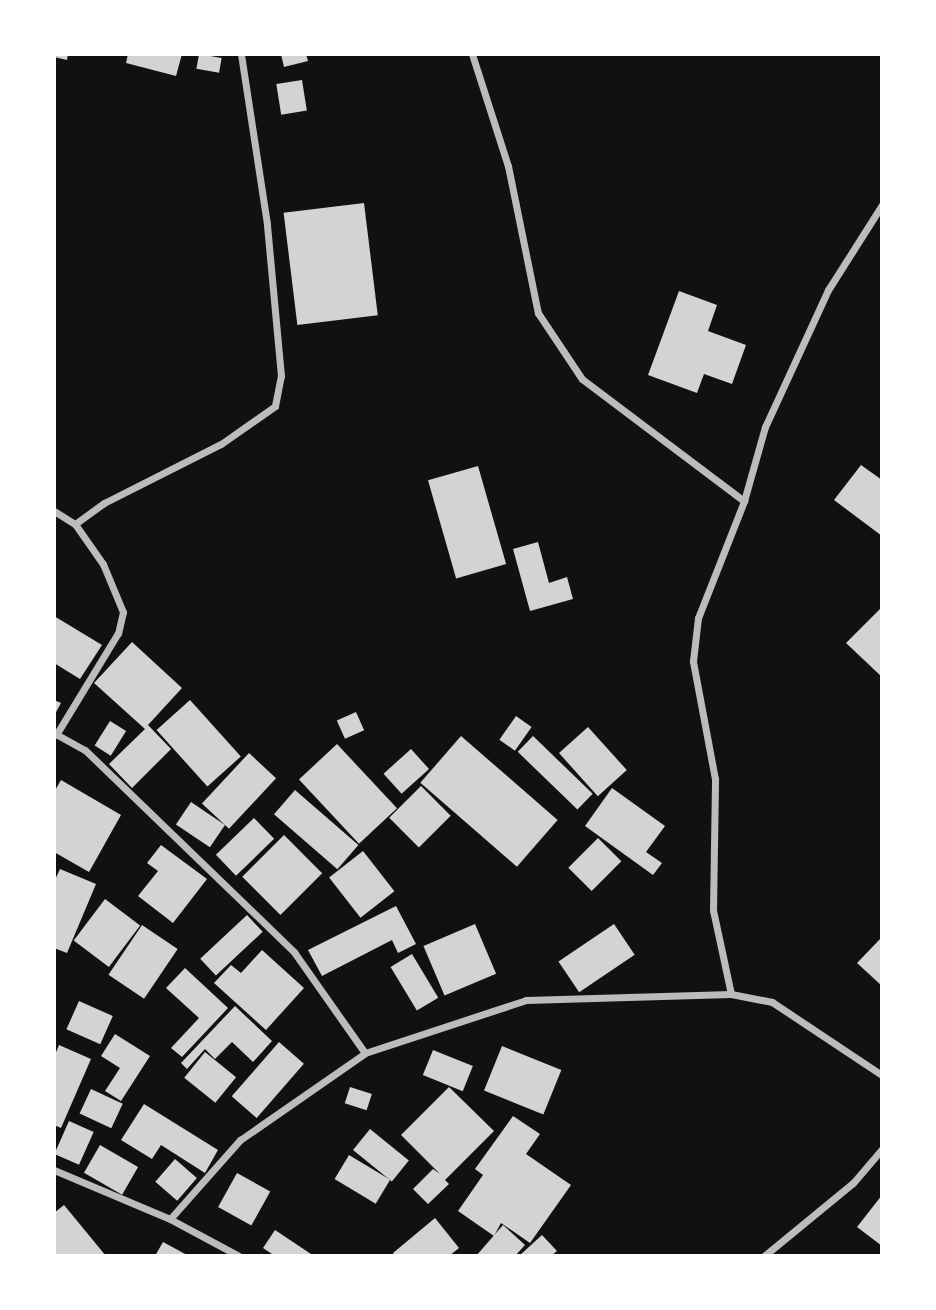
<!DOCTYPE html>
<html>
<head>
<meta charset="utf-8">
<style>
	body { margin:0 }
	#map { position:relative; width:936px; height:1310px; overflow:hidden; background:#111; font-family:Overpass,sans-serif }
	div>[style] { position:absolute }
	.building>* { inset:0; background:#d3d3d3; transform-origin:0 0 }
	.minor>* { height:7px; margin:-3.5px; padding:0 3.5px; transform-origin:3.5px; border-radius:3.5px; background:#bcbcbc }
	span { translate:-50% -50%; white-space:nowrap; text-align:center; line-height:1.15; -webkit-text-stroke:5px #fff; paint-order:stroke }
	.frame { position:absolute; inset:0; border:56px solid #fff; pointer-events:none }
</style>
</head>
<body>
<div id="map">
	<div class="building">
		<div style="clip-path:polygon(54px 54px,68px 54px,67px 60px,54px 57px)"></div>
		<div style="clip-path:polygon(128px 54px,182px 54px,176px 76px,126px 63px)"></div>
		<div style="left:199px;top:54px;width:23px;height:15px;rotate:10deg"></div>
		<div style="clip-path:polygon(281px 54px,306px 54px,308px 61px,284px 67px)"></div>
		<div style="left:302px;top:80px;width:31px;height:26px;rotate:81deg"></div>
		<div style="left:364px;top:203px;width:113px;height:81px;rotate:83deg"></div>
		<div style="clip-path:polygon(679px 291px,717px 305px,708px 331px,746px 345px,732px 384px,704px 374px,697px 393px,648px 375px)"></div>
		<div style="clip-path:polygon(861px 465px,882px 480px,882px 536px,834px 500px)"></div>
		<div style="left:478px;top:466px;width:102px;height:52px;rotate:74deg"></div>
		<div style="clip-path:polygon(538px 542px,549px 583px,567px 577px,573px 599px,530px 611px,513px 549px)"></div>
		<div style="clip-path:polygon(882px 607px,882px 677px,846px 643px)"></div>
		<div style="clip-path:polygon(54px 616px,102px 645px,80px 679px,54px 663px)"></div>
		<div style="clip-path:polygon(132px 642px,182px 688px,148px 725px,171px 749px,132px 788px,109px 764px,145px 729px,94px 683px)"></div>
		<div style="clip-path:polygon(54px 700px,61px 703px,54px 716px)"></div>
		<div style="left:190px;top:700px;width:76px;height:45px;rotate:48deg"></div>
		<div style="left:356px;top:712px;width:20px;height:21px;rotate:66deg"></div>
		<div style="left:516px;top:716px;width:19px;height:29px;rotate:35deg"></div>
		<div style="left:110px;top:721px;width:19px;height:29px;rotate:32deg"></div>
		<div style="left:588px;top:727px;width:58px;height:39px;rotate:48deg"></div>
		<div style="left:461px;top:736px;width:128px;height:62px;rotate:41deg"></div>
		<div style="left:533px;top:736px;width:83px;height:22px;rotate:44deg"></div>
		<div style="left:337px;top:744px;width:88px;height:52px;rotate:47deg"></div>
		<div style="left:411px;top:749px;width:27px;height:37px;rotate:48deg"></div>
		<div style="left:249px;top:753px;width:37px;height:69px;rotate:43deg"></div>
		<div style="clip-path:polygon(61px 780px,121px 815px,89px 872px,54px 852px,54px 792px)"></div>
		<div style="left:421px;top:786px;width:42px;height:45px;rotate:45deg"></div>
		<div style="clip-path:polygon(612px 788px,665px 826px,646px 852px,662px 863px,653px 875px,585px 826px)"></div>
		<div style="left:295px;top:790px;width:84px;height:32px;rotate:41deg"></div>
		<div style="left:191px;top:802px;width:41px;height:27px;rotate:34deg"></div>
		<div style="left:254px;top:818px;width:29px;height:53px;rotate:46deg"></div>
		<div style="left:284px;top:835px;width:54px;height:59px;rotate:45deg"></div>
		<div style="left:598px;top:838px;width:33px;height:42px;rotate:45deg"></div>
		<div style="clip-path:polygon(161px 845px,207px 879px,173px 923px,138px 896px,158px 871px,147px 863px)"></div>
		<div style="left:363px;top:851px;width:51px;height:43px;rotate:52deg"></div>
		<div style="clip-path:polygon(60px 869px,96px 884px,67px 953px,54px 948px,54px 882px)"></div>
		<div style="left:105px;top:899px;width:44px;height:52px;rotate:37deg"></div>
		<div style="clip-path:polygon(396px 906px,416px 944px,398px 953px,392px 940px,322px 976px,308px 950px)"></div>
		<div style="left:247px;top:915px;width:23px;height:64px;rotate:47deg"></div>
		<div style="left:475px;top:924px;width:54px;height:56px;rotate:67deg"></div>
		<div style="left:614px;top:924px;width:37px;height:67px;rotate:56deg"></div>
		<div style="left:142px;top:925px;width:43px;height:60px;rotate:34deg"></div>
		<div style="clip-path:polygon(882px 937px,882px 986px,857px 963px)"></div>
		<div style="clip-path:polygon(262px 950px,304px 988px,266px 1030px,214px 983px,231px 965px,241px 973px)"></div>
		<div style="left:412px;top:954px;width:51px;height:25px;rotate:59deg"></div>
		<div style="clip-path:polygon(185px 968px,228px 1008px,182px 1057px,171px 1048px,199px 1018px,166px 988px)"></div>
		<div style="left:79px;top:1001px;width:37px;height:31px;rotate:24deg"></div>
		<div style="clip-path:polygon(235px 1006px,272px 1041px,253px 1062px,232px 1042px,215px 1059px,205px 1049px,187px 1069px,181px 1063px)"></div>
		<div style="clip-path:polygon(115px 1034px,150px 1056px,121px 1101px,105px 1091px,120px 1068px,101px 1056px)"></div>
		<div style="left:279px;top:1042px;width:33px;height:72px;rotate:41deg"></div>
		<div style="clip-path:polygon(59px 1045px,91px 1059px,61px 1128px,54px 1125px,54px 1057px)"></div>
		<div style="left:502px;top:1046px;width:64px;height:48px;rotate:22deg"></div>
		<div style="left:433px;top:1050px;width:43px;height:27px;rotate:22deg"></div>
		<div style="left:205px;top:1052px;width:40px;height:33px;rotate:39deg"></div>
		<div style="left:350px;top:1087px;width:23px;height:17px;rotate:18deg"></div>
		<div style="clip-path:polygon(449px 1087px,494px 1131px,445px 1180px,449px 1184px,428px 1204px,413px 1189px,433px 1169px,440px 1174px,401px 1135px)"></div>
		<div style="left:91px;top:1089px;width:35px;height:27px;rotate:25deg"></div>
		<div style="clip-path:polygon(144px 1104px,218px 1150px,205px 1173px,161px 1145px,152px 1159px,121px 1140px)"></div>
		<div style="clip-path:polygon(513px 1116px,540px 1134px,526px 1154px,571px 1185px,530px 1243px,501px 1223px,494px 1236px,458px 1211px,483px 1175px,475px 1169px)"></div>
		<div style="left:69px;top:1121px;width:27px;height:36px;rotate:24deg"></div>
		<div style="left:370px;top:1129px;width:50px;height:27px;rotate:39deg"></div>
		<div style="left:100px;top:1145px;width:44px;height:32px;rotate:30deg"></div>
		<div style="left:349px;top:1155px;width:48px;height:28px;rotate:31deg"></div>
		<div style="left:175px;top:1159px;width:29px;height:30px;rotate:41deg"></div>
		<div style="left:237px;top:1173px;width:38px;height:39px;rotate:29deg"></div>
		<div style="clip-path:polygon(882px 1195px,882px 1246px,857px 1227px)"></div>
		<div style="clip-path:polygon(64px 1205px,106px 1256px,54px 1254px,54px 1213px)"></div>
		<div style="clip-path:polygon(435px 1218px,459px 1248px,449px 1256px,395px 1256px,393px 1253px)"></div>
		<div style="clip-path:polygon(503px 1225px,525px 1245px,515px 1256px,476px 1256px)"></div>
		<div style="clip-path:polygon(275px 1230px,314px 1256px,275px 1256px,263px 1248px)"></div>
		<div style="clip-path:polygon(542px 1235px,557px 1251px,551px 1256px,519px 1256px)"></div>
		<div style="clip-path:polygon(163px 1242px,189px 1256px,155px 1256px)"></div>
	</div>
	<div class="minor">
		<div style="left:472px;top:54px;width:118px;rotate:72.2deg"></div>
		<div style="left:508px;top:166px;width:150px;rotate:78.5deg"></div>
		<div style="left:538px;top:313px;width:79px;rotate:56.3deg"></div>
		<div style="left:582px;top:379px;width:203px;rotate:37deg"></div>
		<div style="left:54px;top:511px;width:25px;rotate:32deg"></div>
		<div style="left:75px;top:524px;width:49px;rotate:55deg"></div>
		<div style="left:103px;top:564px;width:52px;rotate:67.4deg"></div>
		<div style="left:123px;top:612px;width:22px;rotate:103deg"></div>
		<div style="left:118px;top:633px;width:119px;rotate:121.3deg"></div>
		<div style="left:75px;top:524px;width:36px;rotate:-36deg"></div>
		<div style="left:104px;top:503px;width:131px;rotate:-26.8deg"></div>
		<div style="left:221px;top:444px;width:66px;rotate:-35.1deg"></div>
		<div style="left:275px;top:406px;width:31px;rotate:-79deg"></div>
		<div style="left:281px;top:376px;width:153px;rotate:-95.3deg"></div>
		<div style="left:267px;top:224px;width:172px;rotate:-98.7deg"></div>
		<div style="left:54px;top:733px;width:35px;rotate:29deg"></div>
		<div style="left:85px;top:750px;width:291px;rotate:44deg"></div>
		<div style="left:294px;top:952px;width:123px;rotate:54.9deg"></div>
		<div style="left:731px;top:994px;width:86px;rotate:-102.1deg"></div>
		<div style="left:713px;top:910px;width:131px;rotate:-89.1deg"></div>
		<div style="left:715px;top:779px;width:120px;rotate:-100.6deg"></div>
		<div style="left:693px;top:661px;width:43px;rotate:-83.4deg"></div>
		<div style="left:698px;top:618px;width:126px;rotate:-68.5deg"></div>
		<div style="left:744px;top:501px;width:77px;rotate:-74.2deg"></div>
		<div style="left:765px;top:427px;width:151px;rotate:-65.3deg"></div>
		<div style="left:828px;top:290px;width:101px;rotate:-57.6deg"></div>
		<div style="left:54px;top:1170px;width:126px;rotate:22.9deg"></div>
		<div style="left:170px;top:1219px;width:78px;rotate:28.2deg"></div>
		<div style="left:170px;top:1219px;width:106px;rotate:-48.5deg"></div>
		<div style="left:240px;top:1140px;width:152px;rotate:-34.8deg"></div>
		<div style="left:365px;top:1053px;width:169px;rotate:-18.2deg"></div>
		<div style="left:526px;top:1000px;width:205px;rotate:-1.7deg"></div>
		<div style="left:731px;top:994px;width:42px;rotate:11deg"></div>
		<div style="left:772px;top:1002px;width:132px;rotate:33.6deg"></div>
		<div style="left:764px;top:1256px;width:115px;rotate:-39.4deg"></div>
		<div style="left:853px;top:1183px;width:45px;rotate:-49.5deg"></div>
	</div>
	<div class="frame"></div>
</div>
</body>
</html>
